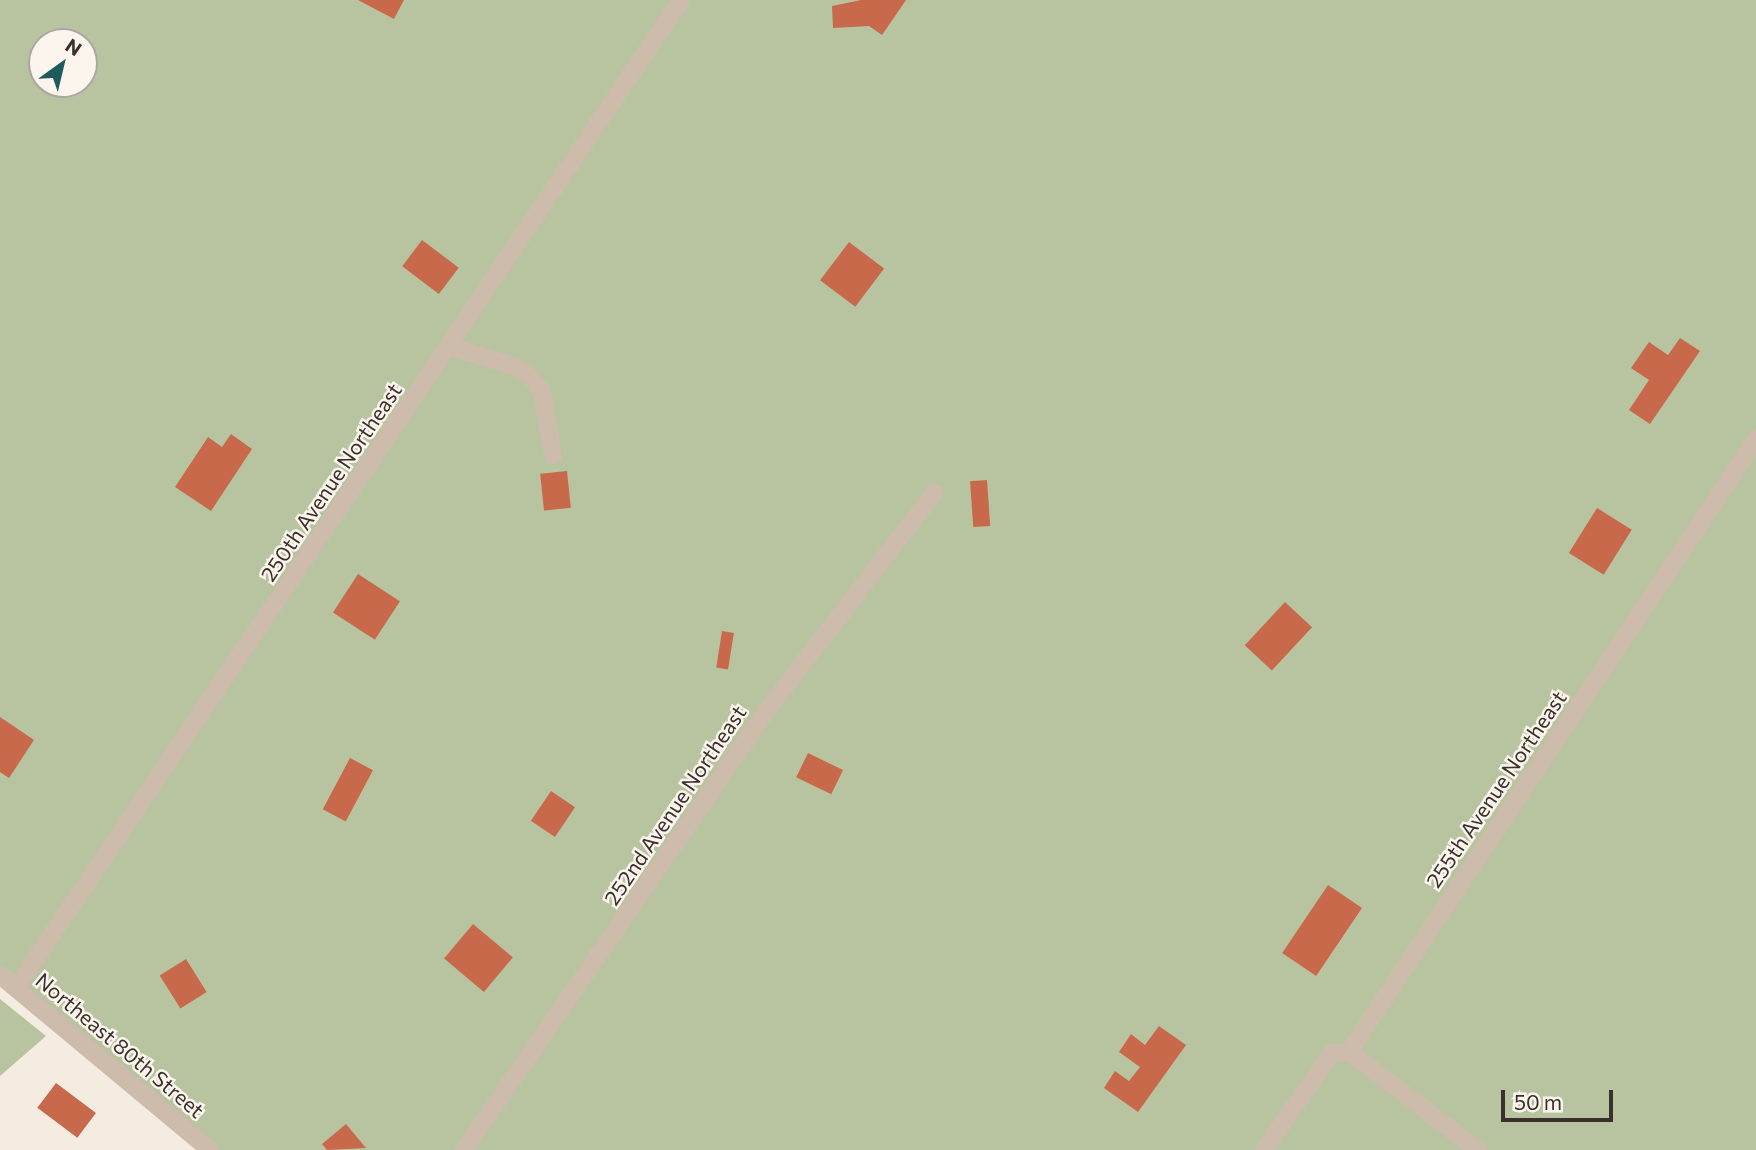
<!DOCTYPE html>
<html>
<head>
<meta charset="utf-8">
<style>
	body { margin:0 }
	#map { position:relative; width:1756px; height:1150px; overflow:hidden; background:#f4ebe1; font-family:Commissioner,sans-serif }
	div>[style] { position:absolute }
	.green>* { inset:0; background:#b8c4a0 }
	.building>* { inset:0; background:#c8694b; transform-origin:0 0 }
	.minor>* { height:18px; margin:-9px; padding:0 9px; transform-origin:9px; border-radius:9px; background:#cdbbac }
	span { translate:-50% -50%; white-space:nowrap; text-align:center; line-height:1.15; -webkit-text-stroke:5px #fbf5ee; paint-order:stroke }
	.street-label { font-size:21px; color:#3b302b }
	.north { position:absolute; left:28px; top:28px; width:70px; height:70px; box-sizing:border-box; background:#fbf5ee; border:2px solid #aea6a0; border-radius:50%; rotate:34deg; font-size:19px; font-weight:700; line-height:28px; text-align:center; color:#3b302b }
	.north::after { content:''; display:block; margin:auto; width:24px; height:32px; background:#1f5a5e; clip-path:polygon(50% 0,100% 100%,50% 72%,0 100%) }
	.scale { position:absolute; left:1501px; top:1090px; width:112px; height:32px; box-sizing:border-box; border:4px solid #3b302b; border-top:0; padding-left:9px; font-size:21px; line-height:24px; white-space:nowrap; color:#3b302b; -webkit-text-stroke:5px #fbf5ee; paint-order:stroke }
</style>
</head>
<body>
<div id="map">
	<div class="green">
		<div style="clip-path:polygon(evenodd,0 0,1756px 0,1756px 1150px,210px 1150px,0 975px,0 0,42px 42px,84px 42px,84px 84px,42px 84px,42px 42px)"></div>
		<div style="clip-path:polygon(0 999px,46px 1036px,0 1076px)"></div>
	</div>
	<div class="building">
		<div style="clip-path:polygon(358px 0,404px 0,394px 19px)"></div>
		<div style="clip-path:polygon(861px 0,906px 0,882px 35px,869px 26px,833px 28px,832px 6px)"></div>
		<div style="left:422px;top:240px;width:46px;height:33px;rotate:37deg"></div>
		<div style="left:849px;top:242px;width:44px;height:48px;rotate:37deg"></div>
		<div style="clip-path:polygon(1680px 338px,1700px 351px,1650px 424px,1629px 410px,1649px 380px,1631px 368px,1649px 342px,1668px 355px)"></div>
		<div style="clip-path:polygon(231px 434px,252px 449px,211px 511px,175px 487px,208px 437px,222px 447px)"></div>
		<div style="left:567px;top:471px;width:37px;height:27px;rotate:84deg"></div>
		<div style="left:987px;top:480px;width:46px;height:17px;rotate:86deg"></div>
		<div style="left:1597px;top:508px;width:41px;height:53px;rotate:32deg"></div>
		<div style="left:358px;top:574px;width:50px;height:46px;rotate:33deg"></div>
		<div style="left:1285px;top:602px;width:37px;height:59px;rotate:43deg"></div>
		<div style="left:722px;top:631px;width:12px;height:37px;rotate:9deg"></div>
		<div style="clip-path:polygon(0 717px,34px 740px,9px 778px,0 772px)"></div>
		<div style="left:808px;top:753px;width:39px;height:27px;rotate:26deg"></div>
		<div style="left:350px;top:758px;width:26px;height:58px;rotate:28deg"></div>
		<div style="left:551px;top:791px;width:29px;height:36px;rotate:34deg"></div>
		<div style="left:1328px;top:885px;width:41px;height:82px;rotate:34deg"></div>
		<div style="left:473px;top:924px;width:52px;height:45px;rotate:40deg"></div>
		<div style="left:186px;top:959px;width:39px;height:31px;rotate:58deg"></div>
		<div style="clip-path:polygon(1159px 1026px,1186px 1045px,1138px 1112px,1104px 1088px,1115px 1071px,1129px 1081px,1140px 1067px,1119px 1052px,1131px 1034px,1145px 1045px)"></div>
		<div style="left:56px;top:1083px;width:50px;height:31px;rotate:37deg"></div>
		<div style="clip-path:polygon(346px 1124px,366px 1148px,327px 1150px,322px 1144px)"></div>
	</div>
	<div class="minor">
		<div style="left:450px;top:347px;width:70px;rotate:16.6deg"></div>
		<div style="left:517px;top:367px;width:20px;rotate:37deg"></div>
		<div style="left:533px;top:379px;width:17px;rotate:57deg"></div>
		<div style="left:542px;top:393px;width:63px;rotate:79.9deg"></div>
		<div style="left:0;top:975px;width:273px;rotate:39.8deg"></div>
		<div style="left:16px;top:988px;width:1191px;rotate:-56.06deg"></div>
		<div style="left:1349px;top:1052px;width:162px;rotate:37.2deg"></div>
		<div style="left:464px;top:1150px;width:534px;rotate:-55.45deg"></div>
		<div style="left:767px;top:710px;width:274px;rotate:-52.4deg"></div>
		<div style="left:1264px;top:1150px;width:118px;rotate:-55deg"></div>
		<div style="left:1332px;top:1053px;width:17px;rotate:-3deg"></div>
		<div style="left:1349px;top:1052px;width:736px;rotate:-56.42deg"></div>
	</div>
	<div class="street-label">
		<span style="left:331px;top:482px;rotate:-56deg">250th Avenue Northeast</span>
		<span style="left:1496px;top:789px;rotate:-56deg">255th Avenue Northeast</span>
		<span style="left:675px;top:805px;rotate:-56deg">252nd Avenue Northeast</span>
		<span style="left:120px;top:1045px;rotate:40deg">Northeast 80th Street</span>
	</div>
	<div class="north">N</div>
	<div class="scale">50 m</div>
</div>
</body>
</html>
